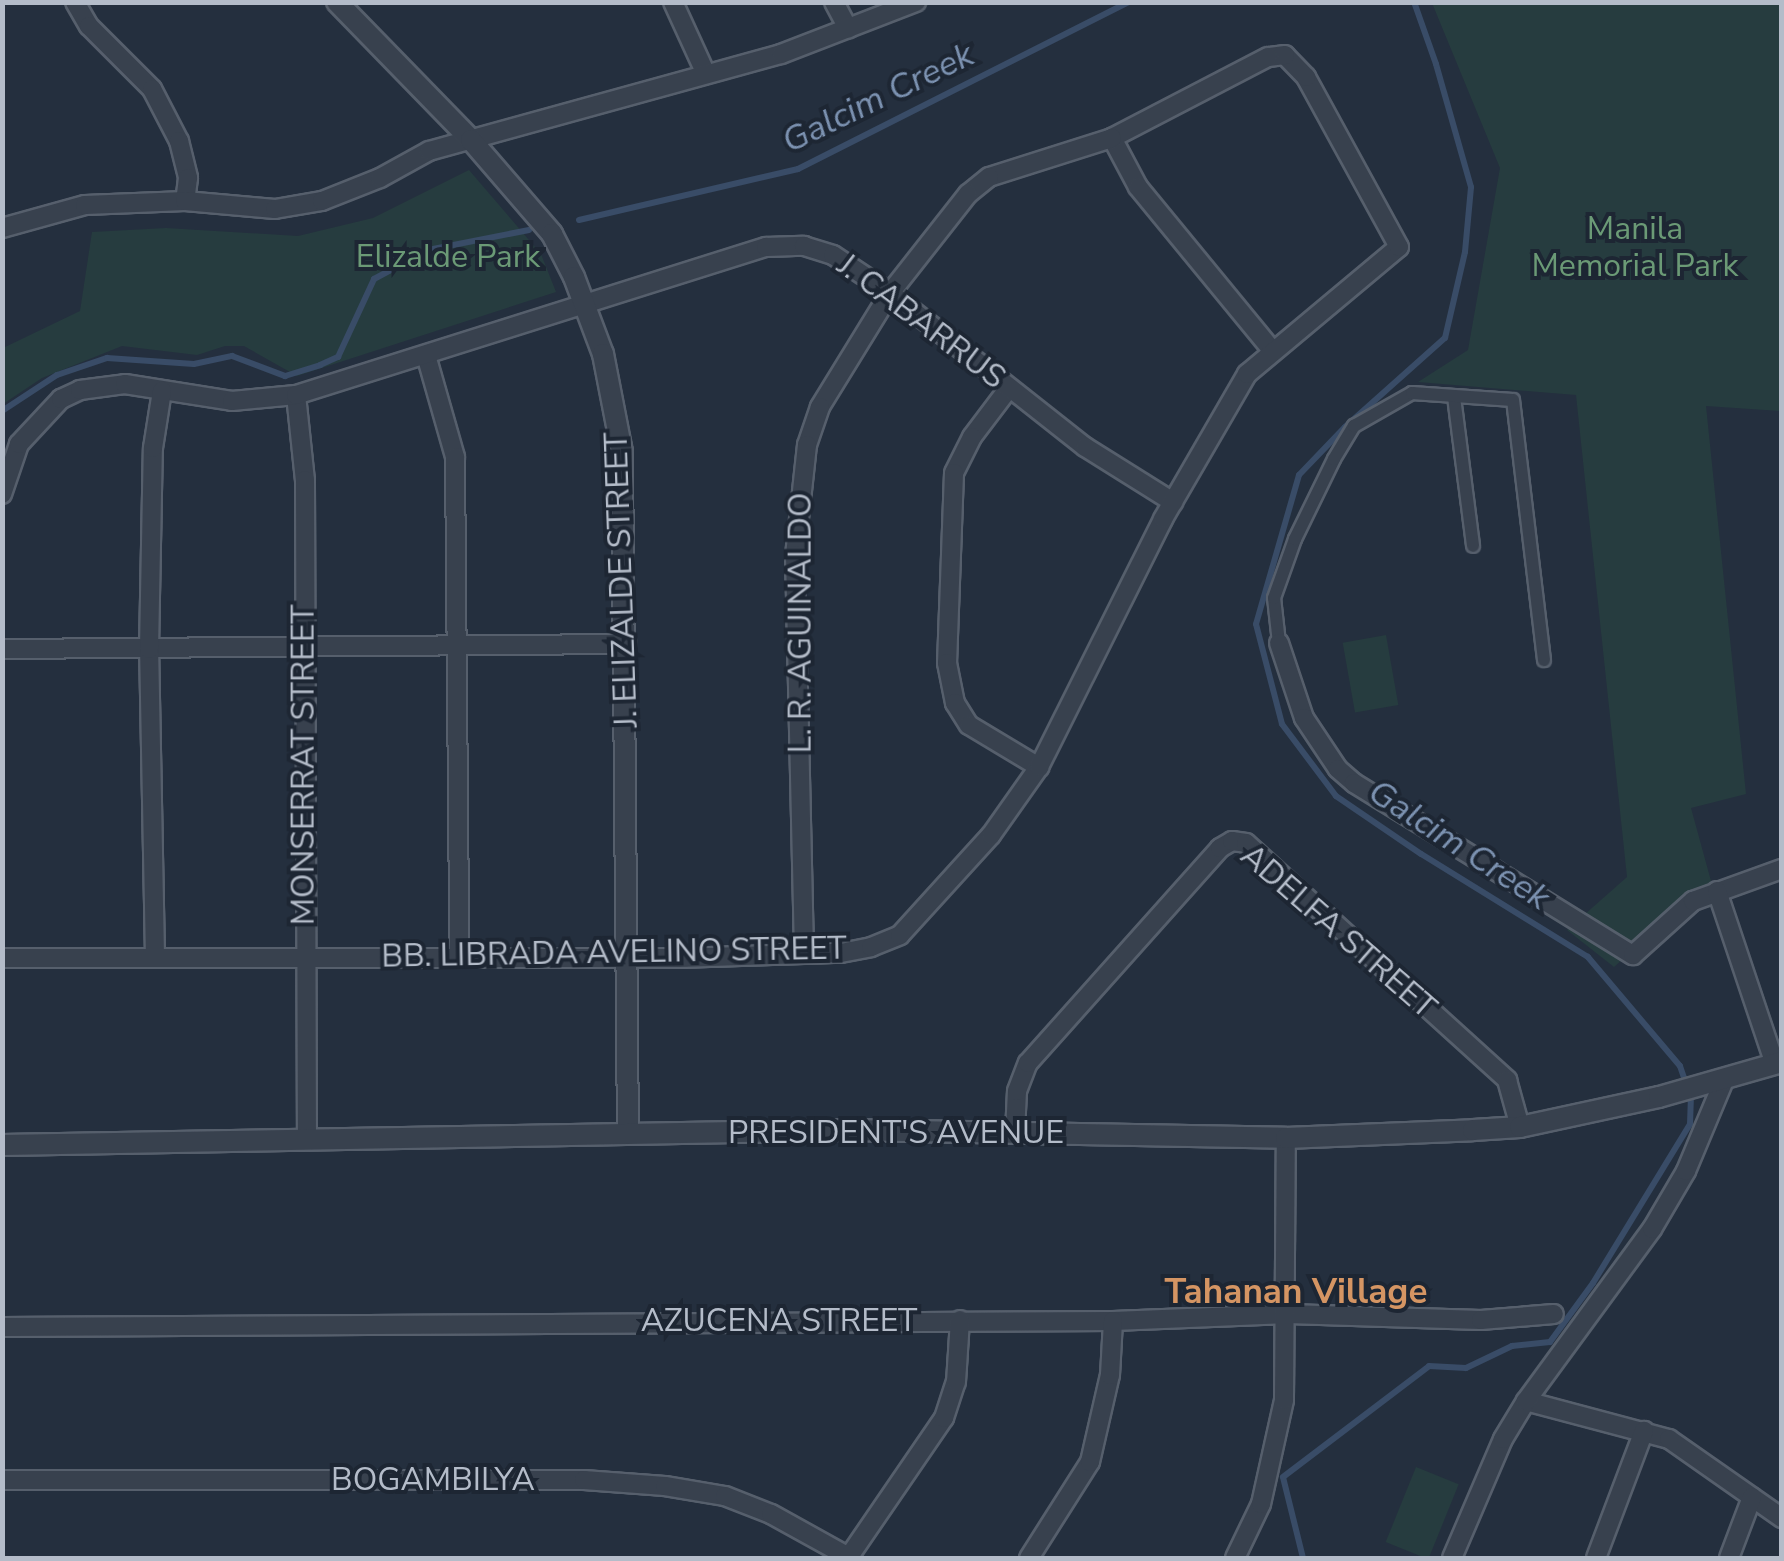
<!DOCTYPE html>
<html>
<head>
<meta charset="utf-8">
<style>
	body { margin:0 }
	#map { position:relative; width:1784px; height:1561px; overflow:hidden; background:#242f3e; font-family:"Nunito Sans",sans-serif }
	div>[style] { position:absolute }
	.green>* { inset:0; background:#263c3f; transform-origin:0 0 }
	.stream>* { height:6px; margin:-3px; padding:0 3px; transform-origin:3px; border-radius:3px; background:#394c67 }
	.roads { filter:drop-shadow(2px 0 #565f6c) drop-shadow(-2px 0 #565f6c) drop-shadow(0 2px #565f6c) drop-shadow(0 -2px #565f6c) }
	.pedestrian>* { height:12px; margin:-6px; padding:0 6px; transform-origin:6px; border-radius:6px; background:#38414e }
	.minor>* { height:18px; margin:-9px; padding:0 9px; transform-origin:9px; border-radius:9px; background:#38414e }
	.tertiary>* { height:20px; margin:-10px; padding:0 10px; transform-origin:10px; border-radius:10px; background:#38414e }
	span { translate:-50% -50%; white-space:nowrap; text-align:center; line-height:1.15; -webkit-text-stroke:8px #1d2633; paint-order:stroke }
	.park-label { font-size:32px; color:#6b9a76 }
	.street-label { font-size:32px; color:#b4bcc9 }
	.water-label { font-size:35px; color:#7c92b1; font-style:italic }
	.neighbourhood-label { font-size:35px; color:#d59563; font-weight:700 }
	.frame { position:absolute; inset:0; border:5px solid #b4bcc9; pointer-events:none }
</style>
</head>
<body>
<div id="map">
	<div class="green">
		<div style="clip-path:polygon(1432px 3px,1781px 3px,1781px 411px,1706px 406px,1746px 794px,1691px 808px,1711px 881px,1614px 967px,1567px 930px,1627px 877px,1576px 395px,1418px 382px,1468px 350px,1500px 168px)"></div>
		<div style="clip-path:polygon(469px 170px,541px 254px,556px 292px,297px 376px,244px 346px,225px 346px,197px 355px,122px 346px,42px 378px,3px 404px,3px 348px,80px 311px,92px 232px,166px 228px,298px 236px,373px 218px)"></div>
		<div style="left:1386px;top:635px;width:71px;height:44px;rotate:80deg"></div>
		<div style="left:1416px;top:1467px;width:46px;height:81px;rotate:22deg"></div>
	</div>
	<div class="stream">
		<div style="left:579px;top:220px;width:225px;rotate:-13.1deg"></div>
		<div style="left:798px;top:169px;width:371px;rotate:-26.8deg"></div>
		<div style="left:2px;top:411px;width:66px;rotate:-33.2deg"></div>
		<div style="left:57px;top:375px;width:53px;rotate:-18.8deg"></div>
		<div style="left:107px;top:358px;width:87px;rotate:3.9deg"></div>
		<div style="left:194px;top:364px;width:39px;rotate:-12deg"></div>
		<div style="left:232px;top:356px;width:57px;rotate:20.7deg"></div>
		<div style="left:285px;top:376px;width:37px;rotate:-17deg"></div>
		<div style="left:320px;top:365px;width:20px;rotate:-24deg"></div>
		<div style="left:338px;top:357px;width:86px;rotate:-65.2deg"></div>
		<div style="left:374px;top:279px;width:61px;rotate:-28.2deg"></div>
		<div style="left:428px;top:250px;width:103px;rotate:-11.2deg"></div>
		<div style="left:1303px;top:1558px;width:83px;rotate:-103.9deg"></div>
		<div style="left:1283px;top:1477px;width:183px;rotate:-37.2deg"></div>
		<div style="left:1429px;top:1366px;width:37px;rotate:3deg"></div>
		<div style="left:1466px;top:1368px;width:51px;rotate:-25.6deg"></div>
		<div style="left:1512px;top:1346px;width:38px;rotate:-6deg"></div>
		<div style="left:1550px;top:1342px;width:73px;rotate:-53.9deg"></div>
		<div style="left:1593px;top:1283px;width:186px;rotate:-58.6deg"></div>
		<div style="left:1690px;top:1124px;width:26px;rotate:-88deg"></div>
		<div style="left:1691px;top:1098px;width:34px;rotate:-109deg"></div>
		<div style="left:1680px;top:1066px;width:143px;rotate:-130.2deg"></div>
		<div style="left:1588px;top:957px;width:196px;rotate:-148.3deg"></div>
		<div style="left:1421px;top:854px;width:103px;rotate:-145.7deg"></div>
		<div style="left:1336px;top:796px;width:90px;rotate:-126.9deg"></div>
		<div style="left:1282px;top:724px;width:103px;rotate:-104.6deg"></div>
		<div style="left:1256px;top:624px;width:155px;rotate:-73.9deg"></div>
		<div style="left:1299px;top:475px;width:66px;rotate:-46.2deg"></div>
		<div style="left:1345px;top:427px;width:134px;rotate:-41.7deg"></div>
		<div style="left:1445px;top:338px;width:88px;rotate:-76.9deg"></div>
		<div style="left:1465px;top:252px;width:65px;rotate:-84.7deg"></div>
		<div style="left:1471px;top:187px;width:128px;rotate:-105.9deg"></div>
		<div style="left:1436px;top:64px;width:66px;rotate:-109.5deg"></div>
	</div>
	<div class="roads">
		<div class="pedestrian">
			<div style="left:1454px;top:397px;width:150px;rotate:82.7deg"></div>
			<div style="left:1279px;top:643px;width:45px;rotate:-96.3deg"></div>
			<div style="left:1274px;top:598px;width:63px;rotate:-70.4deg"></div>
			<div style="left:1295px;top:539px;width:89px;rotate:-64deg"></div>
			<div style="left:1334px;top:459px;width:39px;rotate:-59deg"></div>
			<div style="left:1354px;top:426px;width:67px;rotate:-29.6deg"></div>
			<div style="left:1412px;top:393px;width:101px;rotate:4deg"></div>
			<div style="left:1513px;top:400px;width:262px;rotate:83.2deg"></div>
		</div>
		<div class="minor">
			<div style="left:75px;top:2px;width:28px;rotate:60deg"></div>
			<div style="left:89px;top:26px;width:89px;rotate:45deg"></div>
			<div style="left:152px;top:89px;width:59px;rotate:62.6deg"></div>
			<div style="left:179px;top:141px;width:38px;rotate:76deg"></div>
			<div style="left:188px;top:178px;width:23px;rotate:97deg"></div>
			<div style="left:673px;top:2px;width:79px;rotate:65.4deg"></div>
			<div style="left:834px;top:2px;width:30px;rotate:62deg"></div>
			<div style="left:1112px;top:138px;width:55px;rotate:62deg"></div>
			<div style="left:1138px;top:187px;width:210px;rotate:50.6deg"></div>
			<div style="left:2px;top:228px;width:86px;rotate:-15.5deg"></div>
			<div style="left:85px;top:205px;width:100px;rotate:-2.3deg"></div>
			<div style="left:185px;top:201px;width:90px;rotate:5.1deg"></div>
			<div style="left:275px;top:209px;width:48px;rotate:-9.7deg"></div>
			<div style="left:322px;top:201px;width:62px;rotate:-21.6deg"></div>
			<div style="left:380px;top:178px;width:56px;rotate:-28.9deg"></div>
			<div style="left:429px;top:151px;width:365px;rotate:-15.4deg"></div>
			<div style="left:781px;top:54px;width:145px;rotate:-21.1deg"></div>
			<div style="left:426px;top:355px;width:106px;rotate:74.1deg"></div>
			<div style="left:455px;top:457px;width:499px;rotate:89.5deg"></div>
			<div style="left:1009px;top:388px;width:61px;rotate:127.1deg"></div>
			<div style="left:972px;top:437px;width:40px;rotate:116.6deg"></div>
			<div style="left:954px;top:473px;width:190px;rotate:92.1deg"></div>
			<div style="left:947px;top:663px;width:41px;rotate:78.7deg"></div>
			<div style="left:955px;top:703px;width:26px;rotate:58deg"></div>
			<div style="left:969px;top:725px;width:82px;rotate:31deg"></div>
			<div style="left:296px;top:395px;width:85px;rotate:84deg"></div>
			<div style="left:305px;top:480px;width:657px;rotate:89.83deg"></div>
			<div style="left:2px;top:494px;width:53px;rotate:-71.2deg"></div>
			<div style="left:19px;top:444px;width:62px;rotate:-47deg"></div>
			<div style="left:61px;top:399px;width:21px;rotate:-25deg"></div>
			<div style="left:80px;top:390px;width:45px;rotate:-7.6deg"></div>
			<div style="left:125px;top:384px;width:108px;rotate:9deg"></div>
			<div style="left:232px;top:401px;width:64px;rotate:-5.4deg"></div>
			<div style="left:296px;top:395px;width:493px;rotate:-17.5deg"></div>
			<div style="left:766px;top:247px;width:38px;rotate:-2deg"></div>
			<div style="left:804px;top:246px;width:30px;rotate:17deg"></div>
			<div style="left:833px;top:255px;width:69px;rotate:33.7deg"></div>
			<div style="left:890px;top:293px;width:248px;rotate:38.3deg"></div>
			<div style="left:1085px;top:447px;width:104px;rotate:32deg"></div>
			<div style="left:1279px;top:643px;width:79px;rotate:71.6deg"></div>
			<div style="left:1304px;top:718px;width:61px;rotate:56.3deg"></div>
			<div style="left:1338px;top:769px;width:21px;rotate:41deg"></div>
			<div style="left:1354px;top:783px;width:328px;rotate:31.7deg"></div>
			<div style="left:1633px;top:955px;width:81px;rotate:-42deg"></div>
			<div style="left:1693px;top:901px;width:95px;rotate:-19.8deg"></div>
			<div style="left:2px;top:649px;width:625px;rotate:-0.46deg"></div>
			<div style="left:1717px;top:891px;width:182px;rotate:71.5deg"></div>
			<div style="left:155px;top:957px;width:308px;rotate:-91.1deg"></div>
			<div style="left:149px;top:649px;width:201px;rotate:-88.9deg"></div>
			<div style="left:153px;top:448px;width:58px;rotate:-81deg"></div>
			<div style="left:2px;top:958px;width:676px"></div>
			<div style="left:678px;top:958px;width:126px;rotate:-1.8deg"></div>
			<div style="left:804px;top:954px;width:37px;rotate:-2deg"></div>
			<div style="left:841px;top:953px;width:31px;rotate:-11deg"></div>
			<div style="left:871px;top:947px;width:31px;rotate:-22deg"></div>
			<div style="left:900px;top:935px;width:135px;rotate:-47.7deg"></div>
			<div style="left:991px;top:835px;width:83px;rotate:-54.8deg"></div>
			<div style="left:1039px;top:767px;width:277px;rotate:-63.4deg"></div>
			<div style="left:1163px;top:519px;width:168px;rotate:-59.9deg"></div>
			<div style="left:1247px;top:374px;width:198px;rotate:-39.9deg"></div>
			<div style="left:1399px;top:247px;width:194px;rotate:-118.7deg"></div>
			<div style="left:1306px;top:77px;width:30px;rotate:-134deg"></div>
			<div style="left:1285px;top:55px;width:17px;rotate:173deg"></div>
			<div style="left:1268px;top:57px;width:176px;rotate:152.6deg"></div>
			<div style="left:1112px;top:138px;width:129px;rotate:162.4deg"></div>
			<div style="left:989px;top:177px;width:27px;rotate:141deg"></div>
			<div style="left:968px;top:194px;width:126px;rotate:128.2deg"></div>
			<div style="left:890px;top:293px;width:134px;rotate:121.6deg"></div>
			<div style="left:820px;top:407px;width:40px;rotate:108.9deg"></div>
			<div style="left:807px;top:445px;width:111px;rotate:96.2deg"></div>
			<div style="left:795px;top:555px;width:399px;rotate:88.7deg"></div>
			<div style="left:1015px;top:1133px;width:42px;rotate:-87.3deg"></div>
			<div style="left:1017px;top:1091px;width:30px;rotate:-69deg"></div>
			<div style="left:1028px;top:1063px;width:288px;rotate:-48.2deg"></div>
			<div style="left:1220px;top:848px;width:14px;rotate:-30deg"></div>
			<div style="left:1232px;top:841px;width:14px;rotate:8deg"></div>
			<div style="left:1246px;top:843px;width:353px;rotate:42.2deg"></div>
			<div style="left:1507px;top:1080px;width:49px;rotate:74.5deg"></div>
			<div style="left:2px;top:1327px;width:1111px;rotate:-0.31deg"></div>
			<div style="left:1113px;top:1321px;width:175px;rotate:-2.3deg"></div>
			<div style="left:1288px;top:1314px;width:193px;rotate:1.8deg"></div>
			<div style="left:1481px;top:1320px;width:73px;rotate:-4.7deg"></div>
			<div style="left:1526px;top:1401px;width:148px;rotate:14.9deg"></div>
			<div style="left:1669px;top:1439px;width:138px;rotate:35deg"></div>
			<div style="left:2px;top:1480px;width:582px"></div>
			<div style="left:584px;top:1480px;width:81px;rotate:4.2deg"></div>
			<div style="left:665px;top:1486px;width:61px;rotate:9.5deg"></div>
			<div style="left:725px;top:1496px;width:49px;rotate:21.4deg"></div>
			<div style="left:771px;top:1514px;width:89px;rotate:28.9deg"></div>
			<div style="left:848px;top:1558px;width:170px;rotate:-55.6deg"></div>
			<div style="left:944px;top:1418px;width:38px;rotate:-72deg"></div>
			<div style="left:956px;top:1382px;width:62px;rotate:-86.3deg"></div>
			<div style="left:1029px;top:1558px;width:114px;rotate:-57.6deg"></div>
			<div style="left:1090px;top:1462px;width:89px;rotate:-77.1deg"></div>
			<div style="left:1110px;top:1375px;width:54px;rotate:-86.8deg"></div>
			<div style="left:1235px;top:1558px;width:60px;rotate:-64.3deg"></div>
			<div style="left:1261px;top:1504px;width:107px;rotate:-77.5deg"></div>
			<div style="left:1284px;top:1400px;width:262px;rotate:-89.6deg"></div>
			<div style="left:1452px;top:1558px;width:129px;rotate:-66.8deg"></div>
			<div style="left:1503px;top:1439px;width:44px;rotate:-58.8deg"></div>
			<div style="left:1526px;top:1401px;width:213px;rotate:-53.8deg"></div>
			<div style="left:1652px;top:1229px;width:67px;rotate:-59.6deg"></div>
			<div style="left:1686px;top:1171px;width:99px;rotate:-67.3deg"></div>
			<div style="left:1596px;top:1558px;width:136px;rotate:-69.3deg"></div>
			<div style="left:1729px;top:1558px;width:65px;rotate:-69.3deg"></div>
		</div>
		<div class="tertiary">
			<div style="left:337px;top:2px;width:192px;rotate:45.8deg"></div>
			<div style="left:471px;top:140px;width:124px;rotate:49.2deg"></div>
			<div style="left:552px;top:234px;width:48px;rotate:62.9deg"></div>
			<div style="left:574px;top:277px;width:82px;rotate:69.4deg"></div>
			<div style="left:603px;top:354px;width:100px;rotate:79deg"></div>
			<div style="left:622px;top:452px;width:682px;rotate:89.5deg"></div>
			<div style="left:2px;top:1145px;width:847px;rotate:-1.01deg"></div>
			<div style="left:849px;top:1130px;width:437px;rotate:1deg"></div>
			<div style="left:1286px;top:1138px;width:187px;rotate:-2.4deg"></div>
			<div style="left:1473px;top:1130px;width:47px;rotate:-3.7deg"></div>
			<div style="left:1520px;top:1127px;width:142px;rotate:-12.2deg"></div>
			<div style="left:1659px;top:1097px;width:128px;rotate:-15.9deg"></div>
		</div>
	</div>
	<div class="park-label">
		<span style="left:1635px;top:248px">Manila<br>Memorial Park</span>
		<span style="left:448px;top:257px">Elizalde Park</span>
	</div>
	<div class="street-label">
		<span style="left:921px;top:322px;rotate:37deg">J. CABARRUS</span>
		<span style="left:622px;top:580px;rotate:-92deg">J. ELIZALDE STREET</span>
		<span style="left:801px;top:623px;rotate:-90deg">L. R. AGUINALDO</span>
		<span style="left:304px;top:765px;rotate:-90deg">MONSERRAT STREET</span>
		<span style="left:1338px;top:932px;rotate:41deg">ADELFA STREET</span>
		<span style="left:614px;top:953px;rotate:-1deg">BB. LIBRADA AVELINO STREET</span>
		<span style="left:896px;top:1133px">PRESIDENT'S AVENUE</span>
		<span style="left:779px;top:1321px">AZUCENA STREET</span>
		<span style="left:433px;top:1480px">BOGAMBILYA</span>
	</div>
	<div class="water-label">
		<span style="left:878px;top:98px;rotate:-26deg">Galcim Creek</span>
		<span style="left:1459px;top:845px;rotate:33deg">Galcim Creek</span>
	</div>
	<div class="neighbourhood-label">
		<span style="left:1296px;top:1292px">Tahanan Village</span>
	</div>
	<div class="frame"></div>
</div>
</body>
</html>
